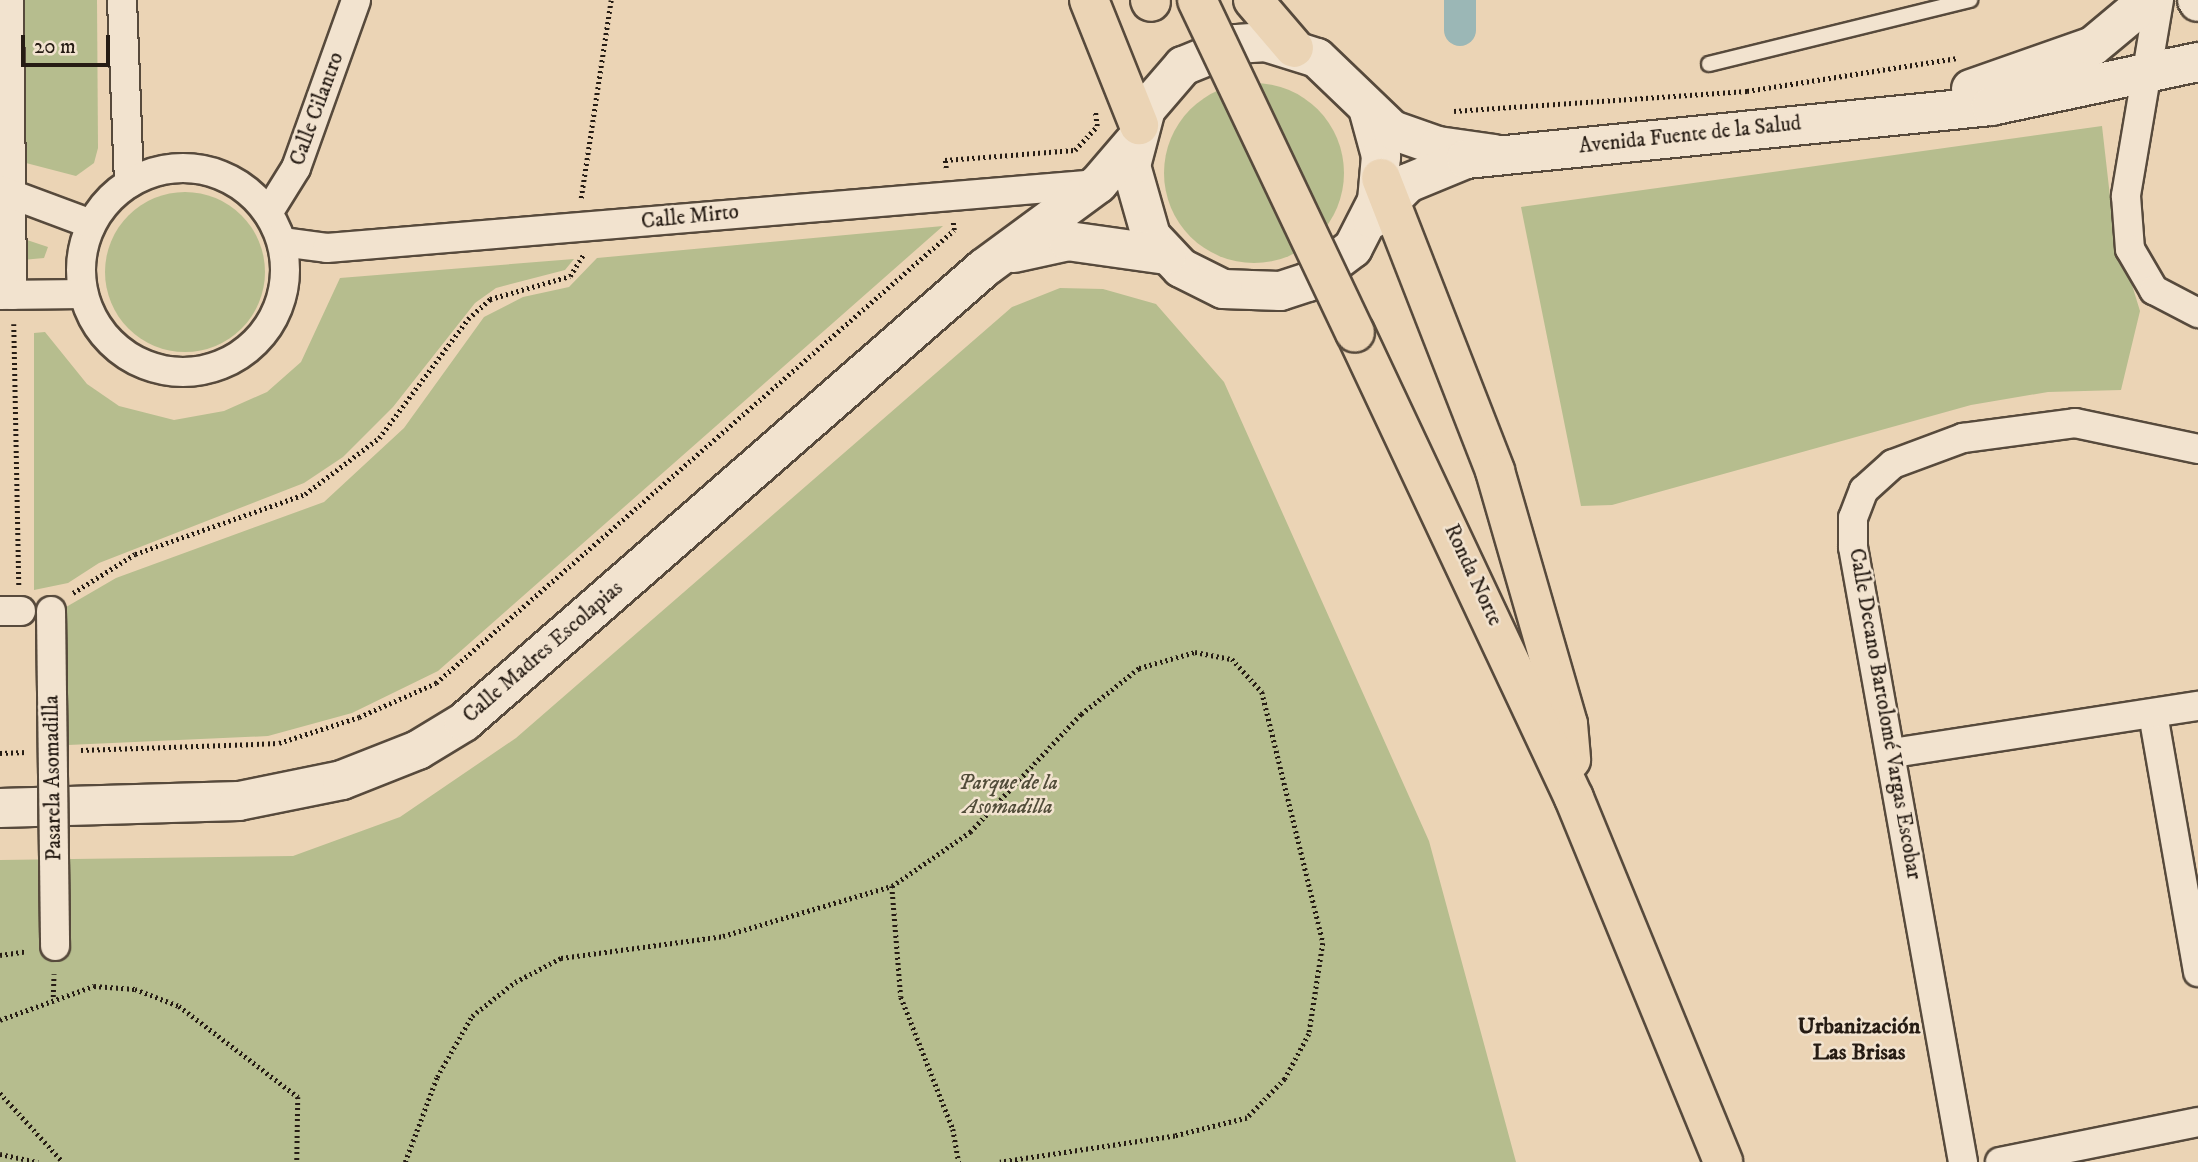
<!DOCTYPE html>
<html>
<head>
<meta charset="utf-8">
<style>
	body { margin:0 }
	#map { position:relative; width:2198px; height:1162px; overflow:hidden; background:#ebd4b5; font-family:"IM FELL DW Pica",serif }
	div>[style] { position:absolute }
	.green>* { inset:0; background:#b6bd8e }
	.round { border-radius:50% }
	.canal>* { height:32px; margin:-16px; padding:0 16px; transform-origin:16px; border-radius:16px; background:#9bb7b6 }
	.path>* { height:4.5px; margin-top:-2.25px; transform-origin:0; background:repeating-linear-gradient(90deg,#261c14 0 2px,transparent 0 5.5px) }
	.roads { filter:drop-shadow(2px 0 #574a3c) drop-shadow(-2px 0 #574a3c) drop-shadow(0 2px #574a3c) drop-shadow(0 -2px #574a3c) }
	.lane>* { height:14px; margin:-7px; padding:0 7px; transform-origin:7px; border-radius:7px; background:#f2e3cf }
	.street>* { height:28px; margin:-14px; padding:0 14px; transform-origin:14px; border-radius:14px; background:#f2e3cf }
	.street>.ring { margin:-14px; padding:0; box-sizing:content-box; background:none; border:28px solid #f2e3cf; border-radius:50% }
	.secondary>* { height:38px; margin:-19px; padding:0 19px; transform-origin:19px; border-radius:19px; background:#f2e3cf }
	.highway>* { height:38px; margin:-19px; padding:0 19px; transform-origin:19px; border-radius:19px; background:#ebd4b5 }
	.bridges { filter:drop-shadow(2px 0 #574a3c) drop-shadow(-2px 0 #574a3c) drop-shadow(0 2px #574a3c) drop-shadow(0 -2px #574a3c) }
	.street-bridge>* { height:28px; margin:-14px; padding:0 14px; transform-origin:14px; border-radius:14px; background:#f2e3cf }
	.highway-bridge>* { height:38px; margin:-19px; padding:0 19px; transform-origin:19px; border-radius:19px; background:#ebd4b5 }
	span { translate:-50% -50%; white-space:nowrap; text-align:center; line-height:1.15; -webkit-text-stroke:5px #f2e3cf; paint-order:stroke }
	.street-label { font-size:21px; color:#261c14 }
	.park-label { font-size:21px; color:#514c39; font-style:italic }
	.neighbourhood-label { font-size:23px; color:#261c14; font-weight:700 }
	.scale { position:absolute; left:21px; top:35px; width:89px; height:32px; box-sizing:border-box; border:4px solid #261c14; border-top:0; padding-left:9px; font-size:21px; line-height:24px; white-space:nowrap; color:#261c14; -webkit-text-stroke:5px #f2e3cf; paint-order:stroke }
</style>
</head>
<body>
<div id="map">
	<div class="green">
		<div style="clip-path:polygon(23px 0,97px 0,98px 148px,94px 163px,76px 176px,26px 163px)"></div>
		<div class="round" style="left:1164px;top:83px;width:180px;height:180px"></div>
		<div style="clip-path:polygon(2102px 126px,2113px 223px,2140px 311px,2121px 390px,2048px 392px,1971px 405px,1612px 505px,1581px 506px,1521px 207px)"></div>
		<div class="round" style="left:105px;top:192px;width:160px;height:160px"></div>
		<div style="clip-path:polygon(943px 226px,438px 671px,352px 713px,268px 736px,68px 745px,61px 610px,116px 578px,324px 502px,404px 428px,484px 317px,523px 297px,569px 287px,597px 258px)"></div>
		<div style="clip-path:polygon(0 231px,48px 247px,44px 258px,0 262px)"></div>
		<div style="clip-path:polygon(574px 259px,565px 270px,496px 288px,475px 303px,393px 407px,343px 457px,304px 483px,99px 563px,68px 583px,34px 590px,34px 333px,45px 332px,87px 384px,119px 406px,174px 420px,224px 411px,267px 392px,301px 362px,340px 278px)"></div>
		<div style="clip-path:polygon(1060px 288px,1103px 289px,1156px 304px,1224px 382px,1429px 841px,1516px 1162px,0 1162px,0 860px,293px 856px,400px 817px,516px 738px,1012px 307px)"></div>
	</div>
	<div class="canal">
		<div style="left:1460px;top:30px;width:30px;rotate:-90deg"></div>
	</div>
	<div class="path">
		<div style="left:1454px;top:111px;width:294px;rotate:-3.9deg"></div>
		<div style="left:1747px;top:91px;width:213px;rotate:-8.9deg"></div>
		<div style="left:946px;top:168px;width:8px;rotate:-97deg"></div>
		<div style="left:945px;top:160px;width:130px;rotate:-4.4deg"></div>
		<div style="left:1075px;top:150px;width:33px;rotate:-47deg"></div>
		<div style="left:1097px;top:126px;width:16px;rotate:-97deg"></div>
		<div style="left:581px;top:198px;width:200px;rotate:-81.4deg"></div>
		<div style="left:14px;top:324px;width:261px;rotate:88.9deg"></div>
		<div style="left:73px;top:593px;width:73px;rotate:-32.2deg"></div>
		<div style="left:135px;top:554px;width:180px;rotate:-19.4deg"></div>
		<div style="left:305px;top:494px;width:93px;rotate:-37.1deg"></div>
		<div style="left:379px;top:438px;width:149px;rotate:-53.2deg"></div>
		<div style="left:468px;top:319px;width:30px;rotate:-42deg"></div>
		<div style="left:490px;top:299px;width:83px;rotate:-16deg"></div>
		<div style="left:570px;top:276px;width:25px;rotate:-58deg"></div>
		<div style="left:81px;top:750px;width:198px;rotate:-2deg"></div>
		<div style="left:279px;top:743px;width:84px;rotate:-18deg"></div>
		<div style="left:359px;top:717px;width:84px;rotate:-23.8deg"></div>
		<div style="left:436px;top:683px;width:688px;rotate:-41.17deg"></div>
		<div style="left:954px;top:230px;width:8px;rotate:-97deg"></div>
		<div style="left:0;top:753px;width:27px;rotate:-2deg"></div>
		<div style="left:892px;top:886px;width:111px;rotate:85.4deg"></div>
		<div style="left:901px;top:997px;width:142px;rotate:68.5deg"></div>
		<div style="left:953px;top:1129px;width:34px;rotate:80deg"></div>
		<div style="left:0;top:955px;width:27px;rotate:-8deg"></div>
		<div style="left:53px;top:997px;width:23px;rotate:-88deg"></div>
		<div style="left:0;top:1020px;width:100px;rotate:-19.9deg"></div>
		<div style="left:94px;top:986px;width:41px;rotate:4.2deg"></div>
		<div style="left:135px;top:989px;width:47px;rotate:21.1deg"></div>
		<div style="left:179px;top:1006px;width:150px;rotate:37.4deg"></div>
		<div style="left:298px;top:1097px;width:65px;rotate:90.9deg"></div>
		<div style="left:0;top:1093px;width:93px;rotate:47.6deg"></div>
		<div style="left:0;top:1154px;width:39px;rotate:12deg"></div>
		<div style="left:405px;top:1162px;width:91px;rotate:-69.4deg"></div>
		<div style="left:437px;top:1077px;width:70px;rotate:-60.2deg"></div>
		<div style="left:472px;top:1016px;width:55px;rotate:-38.3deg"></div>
		<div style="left:515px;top:982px;width:52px;rotate:-27.6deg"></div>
		<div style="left:561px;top:958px;width:163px;rotate:-7.7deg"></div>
		<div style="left:723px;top:936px;width:176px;rotate:-16.5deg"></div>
		<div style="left:892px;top:886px;width:95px;rotate:-34.7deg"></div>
		<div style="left:970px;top:832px;width:162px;rotate:-46.8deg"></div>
		<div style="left:1081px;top:714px;width:74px;rotate:-38.4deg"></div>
		<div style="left:1139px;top:668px;width:58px;rotate:-15.9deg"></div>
		<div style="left:1195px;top:652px;width:38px;rotate:11deg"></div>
		<div style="left:1232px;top:659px;width:45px;rotate:47.7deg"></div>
		<div style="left:1262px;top:692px;width:258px;rotate:76.3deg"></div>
		<div style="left:1323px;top:943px;width:92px;rotate:98.7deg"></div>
		<div style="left:1309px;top:1034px;width:51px;rotate:118.1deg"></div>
		<div style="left:1285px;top:1079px;width:54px;rotate:134.3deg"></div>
		<div style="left:1247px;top:1118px;width:74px;rotate:166deg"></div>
		<div style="left:1175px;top:1136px;width:177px;rotate:171.5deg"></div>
	</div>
	<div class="roads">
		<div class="lane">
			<div style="left:1709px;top:64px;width:269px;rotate:-13.8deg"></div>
		</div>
		<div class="street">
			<div style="left:9px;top:0;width:295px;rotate:89.4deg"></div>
			<div style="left:122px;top:0;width:183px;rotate:87.8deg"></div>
			<div style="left:2159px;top:0;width:199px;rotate:99.6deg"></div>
			<div style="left:2126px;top:196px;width:53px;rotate:85.7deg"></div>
			<div style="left:2130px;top:249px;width:48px;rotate:59.7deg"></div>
			<div style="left:2154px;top:290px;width:50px;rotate:27.6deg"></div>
			<div class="ring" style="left:81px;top:168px;width:176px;height:176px"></div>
			<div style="left:0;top:190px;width:97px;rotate:20.5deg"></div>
			<div style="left:268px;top:213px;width:53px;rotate:-58.1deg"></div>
			<div style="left:296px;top:168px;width:178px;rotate:-70.3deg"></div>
			<div style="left:282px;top:242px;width:45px;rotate:7.6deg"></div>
			<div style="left:327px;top:248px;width:774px;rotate:-4.75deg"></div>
			<div style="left:0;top:295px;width:83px;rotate:-0.7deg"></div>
			<div style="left:0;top:611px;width:21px"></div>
			<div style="left:2153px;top:714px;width:262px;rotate:80.1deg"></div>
			<div style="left:1893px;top:753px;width:309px;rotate:-8.8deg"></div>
			<div style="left:1963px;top:1162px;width:625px;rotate:-100.14deg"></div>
			<div style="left:1853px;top:547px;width:29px;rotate:-90deg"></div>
			<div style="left:1853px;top:518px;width:30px;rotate:-69deg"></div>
			<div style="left:1864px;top:490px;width:39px;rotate:-42deg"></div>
			<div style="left:1893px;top:464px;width:75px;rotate:-20.4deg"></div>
			<div style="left:1963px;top:438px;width:113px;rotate:-7.6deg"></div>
			<div style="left:2075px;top:423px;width:126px;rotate:11.9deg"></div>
			<div style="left:2000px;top:1162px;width:202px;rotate:-11.4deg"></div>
		</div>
		<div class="secondary">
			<div style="left:2197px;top:0;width:2px;rotate:63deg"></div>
			<div style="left:1971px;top:89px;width:129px;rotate:-19.4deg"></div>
			<div style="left:2093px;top:46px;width:72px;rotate:-39.9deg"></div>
			<div style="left:1369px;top:112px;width:46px;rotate:74.7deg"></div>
			<div style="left:1381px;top:156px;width:45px;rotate:95.1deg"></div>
			<div style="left:1377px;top:201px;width:53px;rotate:117.1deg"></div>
			<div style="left:1353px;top:248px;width:56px;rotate:142.9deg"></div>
			<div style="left:1308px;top:282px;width:29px;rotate:162deg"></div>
			<div style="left:1280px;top:291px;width:57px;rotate:-178deg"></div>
			<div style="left:1223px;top:289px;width:47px;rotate:-153.4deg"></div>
			<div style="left:1181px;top:268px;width:44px;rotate:-133.2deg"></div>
			<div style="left:1151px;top:236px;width:73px;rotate:-105.9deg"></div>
			<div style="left:1131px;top:166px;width:59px;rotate:-75.3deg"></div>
			<div style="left:1146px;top:109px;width:57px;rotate:-49.3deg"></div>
			<div style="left:1183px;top:66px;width:58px;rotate:-22.2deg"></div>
			<div style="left:1237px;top:44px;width:29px;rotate:-4deg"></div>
			<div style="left:1266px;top:42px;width:53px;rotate:17.4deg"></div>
			<div style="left:1317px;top:58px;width:104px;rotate:43.8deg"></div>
			<div style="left:1392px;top:130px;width:49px;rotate:19.2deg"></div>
			<div style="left:1438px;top:146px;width:57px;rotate:8.1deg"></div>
			<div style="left:1372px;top:219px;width:51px;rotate:-45deg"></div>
			<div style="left:1408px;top:183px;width:63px;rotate:-22.5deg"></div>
			<div style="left:1466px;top:159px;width:528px;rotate:-5.76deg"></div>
			<div style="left:1991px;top:106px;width:212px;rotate:-12deg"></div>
			<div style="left:1014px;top:253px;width:55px;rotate:-12.5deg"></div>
			<div style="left:1068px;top:241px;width:100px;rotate:8deg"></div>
			<div style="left:0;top:808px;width:239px;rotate:-1.7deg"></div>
			<div style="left:239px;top:801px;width:105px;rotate:-11.5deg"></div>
			<div style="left:342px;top:780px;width:82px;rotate:-21.5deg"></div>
			<div style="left:418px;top:750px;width:54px;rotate:-31.3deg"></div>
			<div style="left:464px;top:722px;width:690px;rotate:-41.12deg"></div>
			<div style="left:984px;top:268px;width:142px;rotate:-36.4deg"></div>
			<div style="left:1098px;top:184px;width:55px;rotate:-49.4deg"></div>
		</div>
		<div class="highway">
			<div style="left:1089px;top:0;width:135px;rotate:68.2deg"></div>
			<div style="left:1150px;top:0;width:2px;rotate:63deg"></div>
			<div style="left:1253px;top:0;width:63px;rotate:49.5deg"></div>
			<div style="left:1381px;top:178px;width:314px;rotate:68.7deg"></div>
			<div style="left:1495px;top:471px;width:263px;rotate:73.9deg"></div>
			<div style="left:1568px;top:724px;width:36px;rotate:85deg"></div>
			<div style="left:1355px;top:332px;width:515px;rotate:64.83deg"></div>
			<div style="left:1574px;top:798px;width:393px;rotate:67.7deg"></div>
		</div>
	</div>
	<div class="bridges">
		<div class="street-bridge">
			<div style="left:51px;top:611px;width:335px;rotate:89.3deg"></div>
		</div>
		<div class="highway-bridge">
			<div style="left:1197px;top:0;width:368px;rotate:64.6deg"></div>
		</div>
	</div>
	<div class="street-label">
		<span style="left:317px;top:109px;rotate:-70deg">Calle Cilantro</span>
		<span style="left:1690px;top:135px;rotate:-6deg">Avenida Fuente de la Salud</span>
		<span style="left:690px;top:217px;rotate:-6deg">Calle Mirto</span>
		<span style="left:1473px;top:575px;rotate:65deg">Ronda Norte</span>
		<span style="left:543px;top:652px;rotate:-41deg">Calle Madres Escolapias</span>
		<span style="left:1885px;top:714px;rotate:80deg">Calle Decano Bartolomé Vargas Escobar</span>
		<span style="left:53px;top:778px;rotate:-91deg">Pasarela Asomadilla</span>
	</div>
	<div class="park-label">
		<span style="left:1008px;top:795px">Parque de la<br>Asomadilla</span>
	</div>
	<div class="neighbourhood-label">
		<span style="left:1859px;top:1040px">Urbanización<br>Las Brisas</span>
	</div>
	<div class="scale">20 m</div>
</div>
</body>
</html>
